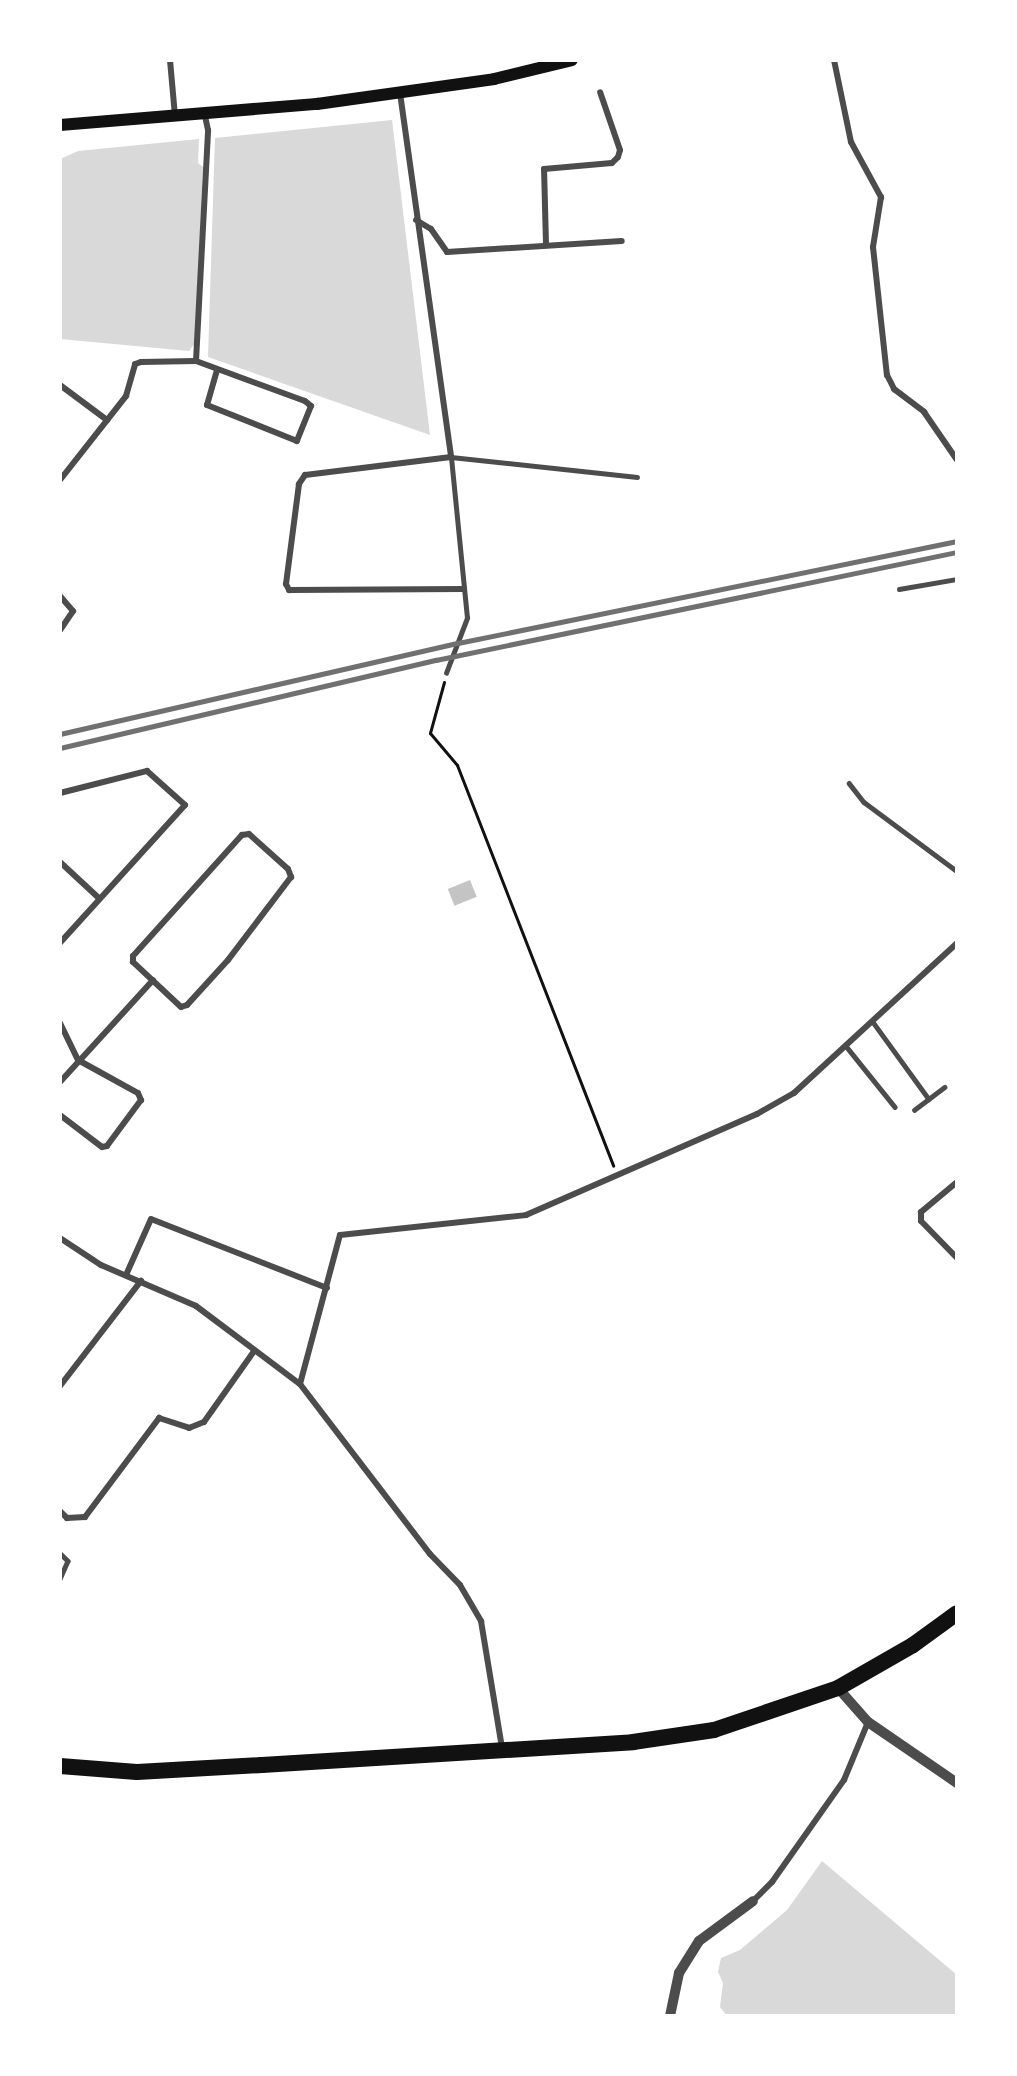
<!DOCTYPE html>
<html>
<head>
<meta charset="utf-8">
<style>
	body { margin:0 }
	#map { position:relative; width:1017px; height:2076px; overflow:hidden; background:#fff; font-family:Bitter,serif }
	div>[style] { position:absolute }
	.water>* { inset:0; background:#d9d9d9 }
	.building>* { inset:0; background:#c4c4c4; transform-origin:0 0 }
	.path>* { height:3px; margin:-1.5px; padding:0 1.5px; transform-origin:1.5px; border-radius:1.5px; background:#111 }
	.service>* { height:4.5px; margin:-2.25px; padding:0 2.25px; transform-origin:2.25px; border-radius:2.25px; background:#4c4c4c }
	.minor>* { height:6px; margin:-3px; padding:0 3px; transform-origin:3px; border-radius:3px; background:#4c4c4c }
	.tertiary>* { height:10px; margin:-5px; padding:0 5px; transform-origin:5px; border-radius:5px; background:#4c4c4c }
	.secondary>* { height:12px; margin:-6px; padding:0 6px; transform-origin:6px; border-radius:6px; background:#111 }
	.trunk>* { height:16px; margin:-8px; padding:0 8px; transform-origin:8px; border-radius:8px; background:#111 }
	.rail>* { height:4.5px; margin:-2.25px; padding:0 2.25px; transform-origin:2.25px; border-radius:2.25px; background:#707070 }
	span { translate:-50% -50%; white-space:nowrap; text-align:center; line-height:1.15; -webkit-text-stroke:6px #fff; paint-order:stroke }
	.frame { position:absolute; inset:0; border:62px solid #fff; pointer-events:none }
</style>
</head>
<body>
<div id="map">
	<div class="water">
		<div style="clip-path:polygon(392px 120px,430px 435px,208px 357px,215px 138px)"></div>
		<div style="clip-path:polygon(199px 139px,198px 163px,203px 167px,195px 343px,189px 351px,60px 339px,60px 159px,78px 151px)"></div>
		<div style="clip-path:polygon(822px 1861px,957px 1975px,957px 2016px,727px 2016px,720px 2007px,723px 1983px,718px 1972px,721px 1958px,740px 1950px,787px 1910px)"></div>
	</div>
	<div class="building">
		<div style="left:470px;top:880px;width:18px;height:24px;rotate:68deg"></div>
	</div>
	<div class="path">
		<div style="left:444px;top:682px;width:53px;rotate:105.4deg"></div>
		<div style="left:430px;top:733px;width:42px;rotate:49.8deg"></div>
		<div style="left:457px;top:765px;width:430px;rotate:68.7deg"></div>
	</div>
	<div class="service">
		<div style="left:899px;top:589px;width:59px;rotate:-9.8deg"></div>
		<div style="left:446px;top:673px;width:59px;rotate:-69.1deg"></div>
		<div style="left:467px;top:618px;width:162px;rotate:-95.7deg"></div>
		<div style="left:451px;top:457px;width:187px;rotate:6.1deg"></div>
		<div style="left:849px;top:783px;width:24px;rotate:52deg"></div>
		<div style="left:864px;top:802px;width:116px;rotate:36.6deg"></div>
		<div style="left:873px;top:1022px;width:95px;rotate:54deg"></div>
		<div style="left:846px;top:1046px;width:78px;rotate:51.2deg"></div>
		<div style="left:914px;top:1110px;width:38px;rotate:-37deg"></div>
		<div style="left:60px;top:1553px;width:11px;rotate:45deg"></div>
		<div style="left:68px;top:1561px;width:20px;rotate:114deg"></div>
	</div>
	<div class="minor">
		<div style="left:170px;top:60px;width:56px;rotate:84.9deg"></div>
		<div style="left:834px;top:60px;width:84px;rotate:78.3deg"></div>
		<div style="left:851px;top:142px;width:63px;rotate:61.4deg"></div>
		<div style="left:881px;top:197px;width:51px;rotate:99.1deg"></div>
		<div style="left:873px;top:247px;width:129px;rotate:83.8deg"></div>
		<div style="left:887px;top:375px;width:16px;rotate:63deg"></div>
		<div style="left:894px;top:389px;width:38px;rotate:37deg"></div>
		<div style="left:924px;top:412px;width:58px;rotate:55.5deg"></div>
		<div style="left:400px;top:93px;width:368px;rotate:82deg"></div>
		<div style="left:451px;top:457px;width:147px;rotate:173deg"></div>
		<div style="left:305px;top:475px;width:11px;rotate:124deg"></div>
		<div style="left:299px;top:484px;width:101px;rotate:97.4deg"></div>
		<div style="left:286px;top:584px;width:7px;rotate:63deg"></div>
		<div style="left:289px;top:590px;width:175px;rotate:-0.3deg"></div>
		<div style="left:416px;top:220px;width:17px;rotate:31deg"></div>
		<div style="left:431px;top:229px;width:28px;rotate:55deg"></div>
		<div style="left:447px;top:252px;width:175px;rotate:-3.6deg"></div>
		<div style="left:546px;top:244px;width:75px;rotate:-91.5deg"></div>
		<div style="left:544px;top:169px;width:68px;rotate:-5deg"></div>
		<div style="left:612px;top:163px;width:8px;rotate:-45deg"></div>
		<div style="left:618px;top:157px;width:7px;rotate:-74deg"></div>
		<div style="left:620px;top:150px;width:61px;rotate:-109deg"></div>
		<div style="left:196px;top:361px;width:231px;rotate:-87deg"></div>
		<div style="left:208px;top:130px;width:14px;rotate:-102deg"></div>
		<div style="left:60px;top:385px;width:59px;rotate:36.7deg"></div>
		<div style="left:60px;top:480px;width:107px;rotate:-51.8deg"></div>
		<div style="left:126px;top:396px;width:33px;rotate:-74deg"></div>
		<div style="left:135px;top:364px;width:6px;rotate:-18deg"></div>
		<div style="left:141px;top:362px;width:55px;rotate:-1deg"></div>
		<div style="left:196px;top:361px;width:116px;rotate:20.2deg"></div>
		<div style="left:305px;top:401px;width:8px;rotate:40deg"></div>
		<div style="left:311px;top:406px;width:38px;rotate:112deg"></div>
		<div style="left:297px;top:441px;width:97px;rotate:-158.2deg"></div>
		<div style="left:207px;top:405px;width:36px;rotate:-74deg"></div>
		<div style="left:60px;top:596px;width:20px;rotate:49deg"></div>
		<div style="left:73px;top:611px;width:23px;rotate:124deg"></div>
		<div style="left:60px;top:793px;width:90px;rotate:-14.2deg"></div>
		<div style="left:147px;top:771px;width:51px;rotate:41.8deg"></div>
		<div style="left:185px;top:805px;width:186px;rotate:132.2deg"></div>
		<div style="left:249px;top:834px;width:52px;rotate:41.9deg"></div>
		<div style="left:288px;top:869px;width:9px;rotate:69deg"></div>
		<div style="left:291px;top:877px;width:104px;rotate:127.2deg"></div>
		<div style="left:228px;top:960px;width:61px;rotate:132.3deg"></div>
		<div style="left:187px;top:1005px;width:6px;rotate:162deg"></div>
		<div style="left:181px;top:1007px;width:66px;rotate:-136.8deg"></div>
		<div style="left:133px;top:962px;width:6px;rotate:-90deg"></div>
		<div style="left:133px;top:956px;width:163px;rotate:-48deg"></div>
		<div style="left:242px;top:835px;width:7px;rotate:-8deg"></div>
		<div style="left:60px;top:862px;width:54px;rotate:42.8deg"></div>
		<div style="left:60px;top:1023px;width:41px;rotate:64.1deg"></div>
		<div style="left:78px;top:1060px;width:68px;rotate:28.8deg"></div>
		<div style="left:138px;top:1093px;width:8px;rotate:67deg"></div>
		<div style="left:141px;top:1100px;width:57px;rotate:126.5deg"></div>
		<div style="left:107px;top:1146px;width:5px;rotate:169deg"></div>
		<div style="left:102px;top:1147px;width:53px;rotate:-142.7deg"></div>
		<div style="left:60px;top:1082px;width:138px;rotate:-47.6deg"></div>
		<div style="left:957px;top:1182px;width:47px;rotate:140.2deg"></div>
		<div style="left:921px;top:1212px;width:9px;rotate:90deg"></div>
		<div style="left:921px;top:1221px;width:52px;rotate:45.8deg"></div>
		<div style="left:60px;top:1238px;width:49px;rotate:33.4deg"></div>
		<div style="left:101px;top:1265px;width:103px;rotate:23.3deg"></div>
		<div style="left:196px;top:1306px;width:130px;rotate:36.9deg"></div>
		<div style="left:300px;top:1384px;width:214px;rotate:52.6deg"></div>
		<div style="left:430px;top:1554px;width:43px;rotate:45.9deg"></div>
		<div style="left:460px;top:1585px;width:42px;rotate:59.7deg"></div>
		<div style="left:481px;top:1621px;width:129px;rotate:80.6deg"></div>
		<div style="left:126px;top:1275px;width:61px;rotate:-65.9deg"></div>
		<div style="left:151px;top:1219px;width:189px;rotate:21.4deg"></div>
		<div style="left:300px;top:1384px;width:154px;rotate:-75deg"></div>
		<div style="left:340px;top:1235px;width:187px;rotate:-6.1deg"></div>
		<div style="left:526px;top:1215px;width:252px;rotate:-23.6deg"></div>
		<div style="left:757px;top:1114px;width:43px;rotate:-29.6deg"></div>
		<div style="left:794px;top:1093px;width:222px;rotate:-42.6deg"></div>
		<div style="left:60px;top:1386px;width:133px;rotate:-52.4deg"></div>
		<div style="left:60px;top:1511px;width:10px;rotate:45deg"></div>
		<div style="left:67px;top:1518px;width:18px;rotate:-3deg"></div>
		<div style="left:85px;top:1517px;width:124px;rotate:-53.2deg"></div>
		<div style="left:159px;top:1418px;width:32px;rotate:18deg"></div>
		<div style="left:189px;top:1428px;width:16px;rotate:-22deg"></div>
		<div style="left:204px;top:1422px;width:87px;rotate:-54.8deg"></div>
		<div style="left:753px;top:1901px;width:27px;rotate:-45deg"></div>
		<div style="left:772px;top:1882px;width:125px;rotate:-54.8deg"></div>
		<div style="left:844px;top:1780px;width:63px;rotate:-67.5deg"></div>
	</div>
	<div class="tertiary">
		<div style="left:838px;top:1688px;width:45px;rotate:48.6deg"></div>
		<div style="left:868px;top:1722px;width:108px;rotate:34.4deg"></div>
		<div style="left:670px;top:2016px;width:44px;rotate:-78.2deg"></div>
		<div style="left:679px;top:1973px;width:38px;rotate:-58deg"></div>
		<div style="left:699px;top:1941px;width:67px;rotate:-36.5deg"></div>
	</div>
	<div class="secondary">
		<div style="left:60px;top:125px;width:258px;rotate:-4.7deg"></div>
		<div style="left:317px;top:104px;width:179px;rotate:-8deg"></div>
		<div style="left:494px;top:79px;width:80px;rotate:-13.7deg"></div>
	</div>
	<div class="trunk">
		<div style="left:60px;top:1766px;width:77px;rotate:4.5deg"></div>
		<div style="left:137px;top:1772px;width:125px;rotate:-3.2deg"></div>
		<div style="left:262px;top:1765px;width:372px;rotate:-3.5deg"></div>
		<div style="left:633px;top:1742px;width:82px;rotate:-8.4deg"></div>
		<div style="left:714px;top:1730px;width:131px;rotate:-18.7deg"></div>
		<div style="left:838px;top:1688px;width:86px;rotate:-29.8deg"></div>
		<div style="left:913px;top:1645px;width:54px;rotate:-36deg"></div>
	</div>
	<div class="rail">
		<div style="left:60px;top:734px;width:408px;rotate:-12.9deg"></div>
		<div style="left:458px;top:643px;width:509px;rotate:-11.55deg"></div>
		<div style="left:60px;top:748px;width:386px;rotate:-13.2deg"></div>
		<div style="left:436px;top:660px;width:532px;rotate:-11.71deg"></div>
	</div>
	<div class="frame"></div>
</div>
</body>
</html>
